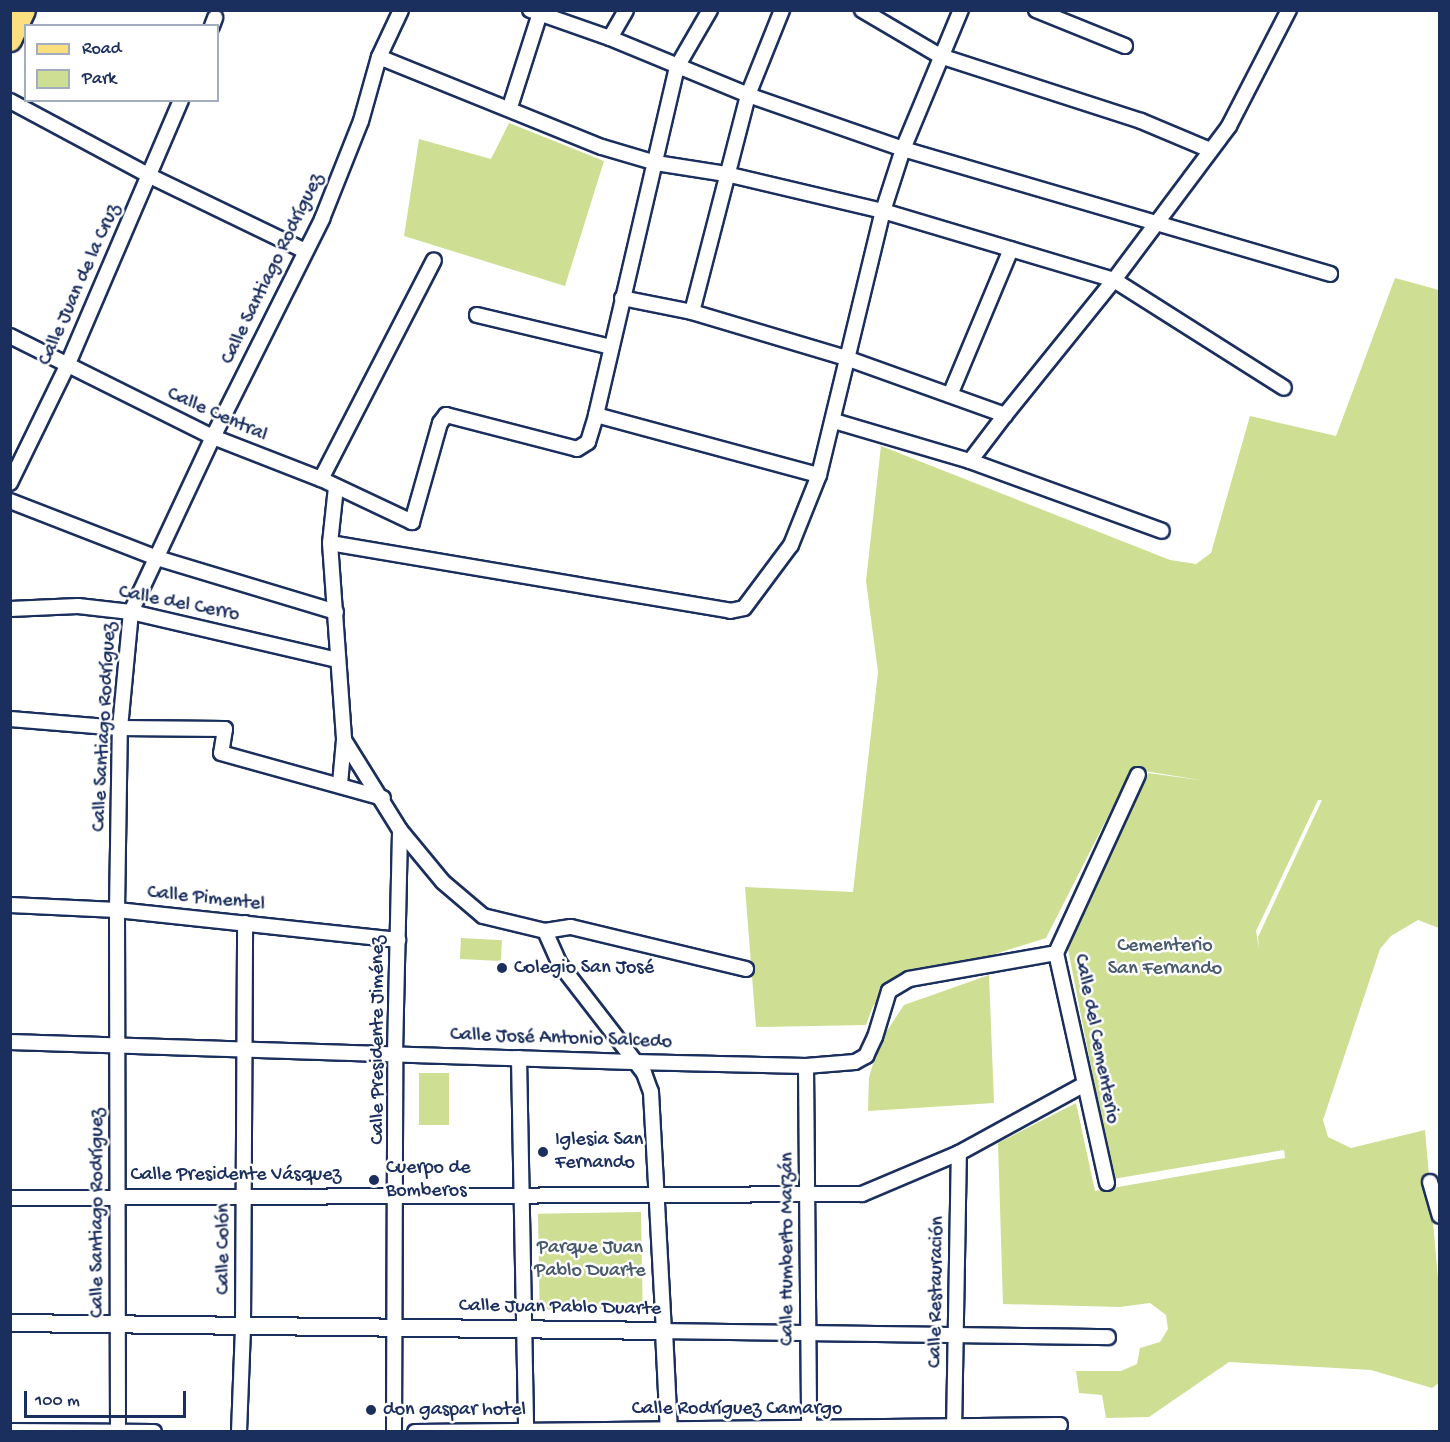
<!DOCTYPE html>
<html>
<head>
<meta charset="utf-8">
<style>
	body { margin:0 }
	#map { position:relative; width:1450px; height:1442px; overflow:hidden; background:#fff; font-family:"Gochi Hand",sans-serif }
	div>[style] { position:absolute }
	.green>* { inset:0; background:#cede92; transform-origin:0 0 }
	.roads { filter:drop-shadow(2px 0 #1b2f5e) drop-shadow(-2px 0 #1b2f5e) drop-shadow(0 2px #1b2f5e) drop-shadow(0 -2px #1b2f5e) }
	.minor>* { height:14px; margin:-7px; padding:0 7px; transform-origin:7px; border-radius:7px; background:#fff }
	.tertiary>* { height:16px; margin:-8px; padding:0 8px; transform-origin:8px; border-radius:8px; background:#fff }
	.primary>* { height:21px; margin:-10.5px; padding:0 10.5px; transform-origin:10.5px; border-radius:10.5px; background:#fce080 }
	.dots>* { width:16px; height:16px; translate:-50% -50%; box-sizing:border-box; border:3px solid #fff; border-radius:50% }
	span { translate:-50% -50%; white-space:nowrap; text-align:center; line-height:1.15; -webkit-text-stroke:5px #fff; paint-order:stroke }
	.street-label { font-size:20px; color:#1b2f5e }
	.park-label { font-size:20px; color:#485b6b }
	.poi-label { font-size:20px; color:#1b2f5e }
	.left { translate:0 -50%; text-align:left }
	.frame { position:absolute; inset:0; border:12px solid #1b2f5e; pointer-events:none }
	.legend { position:absolute; left:24px; top:24px; width:195px; height:78px; box-sizing:border-box; background:#fff; border:2px solid #a4acbf; margin:0; padding:8px 10px; list-style:none; font-size:18px; color:#1b2f5e }
	.legend li { display:flex; align-items:center; gap:12px; height:30px }
	.legend b { width:30px; border:2px solid #a4acbf }
	.scale { position:absolute; left:24px; top:1391px; width:162px; height:27px; box-sizing:border-box; border:3px solid #1b2f5e; border-top:0; padding-left:8px; font-size:18px; line-height:21px; white-space:nowrap; color:#1b2f5e; -webkit-text-stroke:4px #fff; paint-order:stroke }
</style>
</head>
<body>
<div id="map">
	<div class="green">
		<div style="clip-path:polygon(509px 123px,604px 161px,565px 286px,404px 236px,419px 139px,491px 159px)"></div>
		<div style="clip-path:polygon(evenodd,1395px 278px,1439px 290px,1439px 928px,1418px 920px,1391px 936px,1380px 949px,1323px 1120px,1328px 1137px,1351px 1148px,1425px 1130px,1439px 1290px,1439px 1383px,1432px 1388px,1371px 1370px,1229px 1362px,1149px 1417px,1106px 1418px,1102px 1395px,1079px 1393px,1076px 1371px,1121px 1371px,1137px 1364px,1140px 1348px,1160px 1342px,1168px 1329px,1166px 1315px,1150px 1303px,1120px 1307px,1003px 1304px,998px 1143px,1076px 1103px,1095px 1191px,1285px 1158px,1284px 1150px,1113px 1179px,1067px 944px,1148px 773px,1206px 781px,1132px 769px,1046px 938px,894px 986px,873px 1006px,866px 1025px,756px 1027px,745px 887px,853px 892px,878px 672px,866px 581px,881px 446px,1170px 560px,1196px 564px,1211px 553px,1250px 416px,1336px 436px,1395px 278px,1318px 800px,1322px 800px,1258px 937px,1259px 949px,1256px 931px,1318px 800px)"></div>
		<div style="left:461px;top:938px;width:41px;height:21px;rotate:3deg"></div>
		<div style="clip-path:polygon(989px 975px,994px 1103px,868px 1111px,869px 1078px,879px 1043px,904px 1005px)"></div>
		<div style="left:419px;top:1073px;width:30px;height:52px"></div>
		<div style="left:641px;top:1212px;width:96px;height:103px;rotate:89deg"></div>
	</div>
	<div class="roads">
		<div class="minor">
			<div style="left:530px;top:10px;width:85px;rotate:19.3deg"></div>
			<div style="left:610px;top:38px;width:149px;rotate:22.4deg"></div>
			<div style="left:748px;top:95px;width:164px;rotate:19.2deg"></div>
			<div style="left:903px;top:149px;width:445px;rotate:16.3deg"></div>
			<div style="left:862px;top:10px;width:91px;rotate:30.5deg"></div>
			<div style="left:940px;top:56px;width:211px;rotate:17.9deg"></div>
			<div style="left:1141px;top:121px;width:75px;rotate:22.8deg"></div>
			<div style="left:1036px;top:10px;width:96px;rotate:22deg"></div>
			<div style="left:212px;top:26px;width:9px;rotate:-69deg"></div>
			<div style="left:610px;top:38px;width:32px;rotate:-60deg"></div>
			<div style="left:379px;top:57px;width:240px;rotate:22deg"></div>
			<div style="left:602px;top:147px;width:56px;rotate:16.5deg"></div>
			<div style="left:656px;top:163px;width:71px;rotate:8.9deg"></div>
			<div style="left:726px;top:174px;width:161px;rotate:13.3deg"></div>
			<div style="left:883px;top:211px;width:241px;rotate:16.6deg"></div>
			<div style="left:1114px;top:280px;width:201px;rotate:32.4deg"></div>
			<div style="left:10px;top:101px;width:159px;rotate:28.2deg"></div>
			<div style="left:150px;top:176px;width:172px;rotate:25.8deg"></div>
			<div style="left:510px;top:107px;width:102px;rotate:-72.3deg"></div>
			<div style="left:622px;top:298px;width:71px;rotate:11.3deg"></div>
			<div style="left:692px;top:312px;width:161px;rotate:16.6deg"></div>
			<div style="left:846px;top:358px;width:169px;rotate:19.7deg"></div>
			<div style="left:1005px;top:415px;width:174px;rotate:-51.1deg"></div>
			<div style="left:1114px;top:280px;width:192px;rotate:-53.2deg"></div>
			<div style="left:1229px;top:126px;width:131px;rotate:-62.7deg"></div>
			<div style="left:692px;top:312px;width:224px;rotate:-75.5deg"></div>
			<div style="left:748px;top:95px;width:92px;rotate:-68.2deg"></div>
			<div style="left:477px;top:315px;width:138px;rotate:13.4deg"></div>
			<div style="left:10px;top:336px;width:227px;rotate:26.5deg"></div>
			<div style="left:213px;top:437px;width:116px;rotate:21.3deg"></div>
			<div style="left:321px;top:479px;width:101px;rotate:25.3deg"></div>
			<div style="left:412px;top:522px;width:103px;rotate:-74.2deg"></div>
			<div style="left:440px;top:423px;width:10px;rotate:-53deg"></div>
			<div style="left:446px;top:415px;width:135px;rotate:14.5deg"></div>
			<div style="left:577px;top:449px;width:13px;rotate:-32deg"></div>
			<div style="left:588px;top:442px;width:28px;rotate:-73deg"></div>
			<div style="left:596px;top:415px;width:357px;rotate:-76.9deg"></div>
			<div style="left:677px;top:67px;width:66px;rotate:-59.9deg"></div>
			<div style="left:950px;top:395px;width:158px;rotate:-67.3deg"></div>
			<div style="left:596px;top:415px;width:231px;rotate:15.1deg"></div>
			<div style="left:834px;top:421px;width:142px;rotate:16.4deg"></div>
			<div style="left:970px;top:461px;width:58px;rotate:-52.7deg"></div>
			<div style="left:970px;top:461px;width:204px;rotate:20deg"></div>
			<div style="left:321px;top:479px;width:246px;rotate:-62.7deg"></div>
			<div style="left:10px;top:483px;width:130px;rotate:-64deg"></div>
			<div style="left:67px;top:366px;width:289px;rotate:-66.8deg"></div>
			<div style="left:336px;top:487px;width:56px;rotate:96.1deg"></div>
			<div style="left:330px;top:543px;width:197px;rotate:85.9deg"></div>
			<div style="left:344px;top:740px;width:44px;rotate:95.2deg"></div>
			<div style="left:10px;top:501px;width:158px;rotate:21.2deg"></div>
			<div style="left:157px;top:558px;width:187px;rotate:16.8deg"></div>
			<div style="left:330px;top:543px;width:406px;rotate:9.6deg"></div>
			<div style="left:730px;top:611px;width:14px;rotate:-12deg"></div>
			<div style="left:744px;top:608px;width:79px;rotate:-53.3deg"></div>
			<div style="left:791px;top:545px;width:75px;rotate:-68.2deg"></div>
			<div style="left:819px;top:475px;width:272px;rotate:-76.4deg"></div>
			<div style="left:883px;top:211px;width:65px;rotate:-72.1deg"></div>
			<div style="left:903px;top:149px;width:151px;rotate:-67.4deg"></div>
			<div style="left:10px;top:609px;width:68px;rotate:-2.5deg"></div>
			<div style="left:78px;top:606px;width:53px;rotate:6.5deg"></div>
			<div style="left:131px;top:612px;width:212px;rotate:13.1deg"></div>
			<div style="left:10px;top:719px;width:110px;rotate:4.7deg"></div>
			<div style="left:120px;top:728px;width:105px;rotate:0.5deg"></div>
			<div style="left:225px;top:729px;width:24px;rotate:99deg"></div>
			<div style="left:221px;top:753px;width:168px;rotate:15.5deg"></div>
			<div style="left:344px;top:740px;width:106px;rotate:58.1deg"></div>
			<div style="left:400px;top:830px;width:67px;rotate:50.4deg"></div>
			<div style="left:443px;top:882px;width:52px;rotate:40.4deg"></div>
			<div style="left:483px;top:916px;width:64px;rotate:13.6deg"></div>
			<div style="left:545px;top:931px;width:26px;rotate:-9deg"></div>
			<div style="left:571px;top:927px;width:180px;rotate:13.5deg"></div>
			<div style="left:10px;top:905px;width:107px;rotate:2.7deg"></div>
			<div style="left:117px;top:910px;width:283px;rotate:6.1deg"></div>
			<div style="left:545px;top:931px;width:35px;rotate:66deg"></div>
			<div style="left:559px;top:963px;width:139px;rotate:52.3deg"></div>
			<div style="left:644px;top:1073px;width:20px;rotate:70deg"></div>
			<div style="left:651px;top:1092px;width:239px;rotate:86.9deg"></div>
			<div style="left:664px;top:1331px;width:444px;rotate:0.8deg"></div>
			<div style="left:10px;top:1042px;width:623px;rotate:1.84deg"></div>
			<div style="left:633px;top:1062px;width:173px;rotate:1.3deg"></div>
			<div style="left:806px;top:1066px;width:49px;rotate:-4.7deg"></div>
			<div style="left:855px;top:1062px;width:13px;rotate:-29deg"></div>
			<div style="left:866px;top:1056px;width:21px;rotate:-65deg"></div>
			<div style="left:875px;top:1037px;width:48px;rotate:-73.1deg"></div>
			<div style="left:889px;top:991px;width:23px;rotate:-31deg"></div>
			<div style="left:909px;top:979px;width:149px;rotate:-10deg"></div>
			<div style="left:519px;top:1058px;width:374px;rotate:88.9deg"></div>
			<div style="left:806px;top:1066px;width:366px;rotate:89.5deg"></div>
			<div style="left:1430px;top:1182px;width:35px;rotate:74deg"></div>
			<div style="left:1107px;top:1183px;width:236px;rotate:-102.5deg"></div>
			<div style="left:1056px;top:953px;width:196px;rotate:-65.3deg"></div>
			<div style="left:10px;top:1198px;width:852px;rotate:-0.27deg"></div>
			<div style="left:862px;top:1194px;width:105px;rotate:-22.9deg"></div>
			<div style="left:959px;top:1153px;width:141px;rotate:-28.7deg"></div>
			<div style="left:10px;top:1431px;width:144px;rotate:0.4deg"></div>
			<div style="left:118px;top:1432px;width:522px;rotate:-90.11deg"></div>
			<div style="left:117px;top:910px;width:182px;rotate:-89.1deg"></div>
			<div style="left:120px;top:728px;width:117px;rotate:-84.6deg"></div>
			<div style="left:131px;top:612px;width:193px;rotate:-64.9deg"></div>
			<div style="left:213px;top:437px;width:244px;rotate:-63.4deg"></div>
			<div style="left:322px;top:219px;width:105px;rotate:-68.3deg"></div>
			<div style="left:361px;top:121px;width:66px;rotate:-74.3deg"></div>
			<div style="left:379px;top:57px;width:52px;rotate:-64.9deg"></div>
			<div style="left:239px;top:1432px;width:106px;rotate:-87.8deg"></div>
			<div style="left:243px;top:1326px;width:403px;rotate:-89.7deg"></div>
			<div style="left:394px;top:1432px;width:379px;rotate:-89.8deg"></div>
			<div style="left:395px;top:1053px;width:223px;rotate:-88.7deg"></div>
			<div style="left:415px;top:1432px;width:645px;rotate:-0.62deg"></div>
			<div style="left:954px;top:1432px;width:279px;rotate:-89deg"></div>
		</div>
		<div class="tertiary">
			<div style="left:10px;top:1323px;width:654px;rotate:0.7deg"></div>
			<div style="left:664px;top:1331px;width:101px;rotate:87.2deg"></div>
		</div>
		<div class="primary">
			<div style="left:10px;top:40px;width:33px;rotate:-65deg"></div>
		</div>
	</div>
	<div class="dots">
		<div style="left:502px;top:968px;background:#1b2f5e"></div>
		<div style="left:543px;top:1152px;background:#1b2f5e"></div>
		<div style="left:374px;top:1180px;background:#1b2f5e"></div>
		<div style="left:371px;top:1410px;background:#1b2f5e"></div>
	</div>
	<div class="street-label">
		<span style="left:273px;top:269px;rotate:-64deg">Calle Santiago Rodríguez</span>
		<span style="left:80px;top:285px;rotate:-66deg">Calle Juan de la Cruz</span>
		<span style="left:217px;top:415px;rotate:24deg">Calle Central</span>
		<span style="left:179px;top:604px;rotate:11deg">Calle del Cerro</span>
		<span style="left:105px;top:727px;rotate:-87deg">Calle Santiago Rodríguez</span>
		<span style="left:206px;top:899px;rotate:6deg">Calle Pimentel</span>
		<span style="left:561px;top:1039px;rotate:2deg">Calle José Antonio Salcedo</span>
		<span style="left:1096px;top:1039px;rotate:79deg">Calle del Cementerio</span>
		<span style="left:378px;top:1040px;rotate:-90deg">Calle Presidente Jiménez</span>
		<span style="left:236px;top:1175px">Calle Presidente Vásquez</span>
		<span style="left:98px;top:1213px;rotate:-90deg">Calle Santiago Rodríguez</span>
		<span style="left:224px;top:1249px;rotate:-90deg">Calle Colón</span>
		<span style="left:788px;top:1249px;rotate:-90deg">Calle Humberto Marzán</span>
		<span style="left:937px;top:1292px;rotate:-89deg">Calle Restauración</span>
		<span style="left:560px;top:1308px;rotate:1deg">Calle Juan Pablo Duarte</span>
		<span style="left:737px;top:1409px">Calle Rodríguez Camargo</span>
	</div>
	<div class="park-label">
		<span style="left:1165px;top:958px">Cementerio<br>San Fernando</span>
		<span style="left:590px;top:1260px">Parque Juan<br>Pablo Duarte</span>
	</div>
	<div class="poi-label">
		<span class="left" style="left:514px;top:968px">Colegio San José</span>
		<span class="left" style="left:555px;top:1152px">Iglesia San<br>Fernando</span>
		<span class="left" style="left:386px;top:1180px">Cuerpo de<br>Bomberos</span>
		<span class="left" style="left:383px;top:1410px">don gaspar hotel</span>
	</div>
	<div class="frame"></div>
	<ul class="legend">
	<li><b style="height:8px;background:#fce080"></b>Road</li>
	<li><b style="height:16px;background:#cede92"></b>Park</li>
	</ul>
	<div class="scale">100 m</div>
</div>
</body>
</html>
